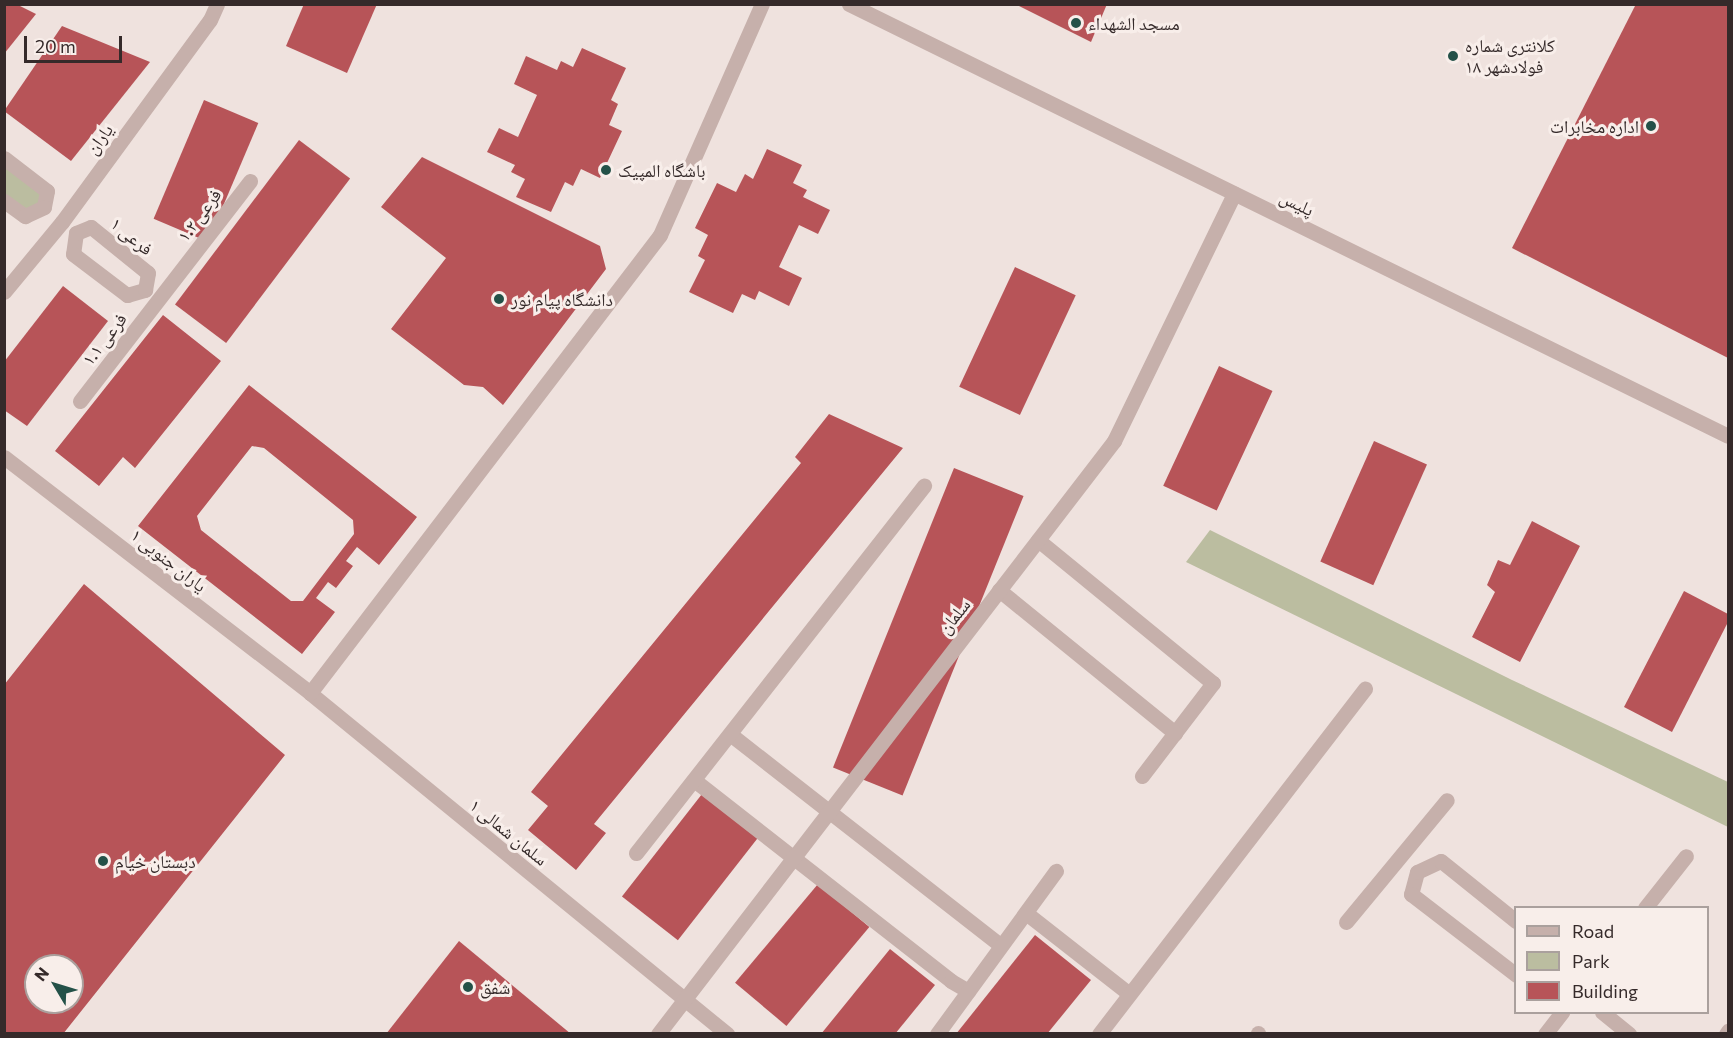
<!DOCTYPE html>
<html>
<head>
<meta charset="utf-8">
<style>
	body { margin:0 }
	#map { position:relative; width:1733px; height:1038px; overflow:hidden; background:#efe2de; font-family:Commissioner,"Noto Naskh Arabic",sans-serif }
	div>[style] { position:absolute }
	.green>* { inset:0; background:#bbbda0 }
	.building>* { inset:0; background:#b75458; transform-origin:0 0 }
	.service>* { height:15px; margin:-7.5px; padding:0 7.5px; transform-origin:7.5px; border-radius:7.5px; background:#c6b0ab }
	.minor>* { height:15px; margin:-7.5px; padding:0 7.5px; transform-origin:7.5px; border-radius:7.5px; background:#c6b0ab }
	.tertiary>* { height:15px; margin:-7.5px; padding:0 7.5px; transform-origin:7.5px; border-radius:7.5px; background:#c6b0ab }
	.dots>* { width:16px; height:16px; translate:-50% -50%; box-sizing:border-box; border:3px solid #f8eeea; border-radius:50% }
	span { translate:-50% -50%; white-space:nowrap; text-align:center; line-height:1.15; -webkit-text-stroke:6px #f8eeea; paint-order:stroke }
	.poi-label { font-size:18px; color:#352a2a }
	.left { translate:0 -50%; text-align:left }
	.right { translate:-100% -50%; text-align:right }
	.street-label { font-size:18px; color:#352a2a }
	.frame { position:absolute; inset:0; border:6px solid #352a2a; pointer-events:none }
	.legend { position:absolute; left:1514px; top:906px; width:195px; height:108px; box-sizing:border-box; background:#f8eeea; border:2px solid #aaa09d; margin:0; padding:8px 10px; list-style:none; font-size:18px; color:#352a2a }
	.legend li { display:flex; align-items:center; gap:12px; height:30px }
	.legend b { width:30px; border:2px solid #aaa09d }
	.north { position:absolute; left:24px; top:954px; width:60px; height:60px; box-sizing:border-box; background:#f8eeea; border:2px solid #aaa09d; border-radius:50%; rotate:308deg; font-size:16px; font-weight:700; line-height:24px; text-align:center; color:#352a2a }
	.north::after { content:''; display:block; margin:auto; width:21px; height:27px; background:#245148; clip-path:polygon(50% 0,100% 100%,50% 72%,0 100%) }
	.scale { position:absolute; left:24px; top:36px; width:98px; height:27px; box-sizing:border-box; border:3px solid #352a2a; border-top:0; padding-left:8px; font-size:18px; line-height:21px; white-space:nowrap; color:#352a2a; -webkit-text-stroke:4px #f8eeea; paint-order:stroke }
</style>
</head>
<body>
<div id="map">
	<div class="green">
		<div style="clip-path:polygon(4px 165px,40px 193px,41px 201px,26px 211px,5px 194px)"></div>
		<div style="clip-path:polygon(1210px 530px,1512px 680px,1728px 782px,1728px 827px,1186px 562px)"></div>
	</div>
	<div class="building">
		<div style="clip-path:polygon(4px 4px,16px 4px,36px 14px,4px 54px)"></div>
		<div style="clip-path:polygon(304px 4px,377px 4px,347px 73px,286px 46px)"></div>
		<div style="clip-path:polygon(1015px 4px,1107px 4px,1091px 42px)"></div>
		<div style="clip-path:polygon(1636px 4px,1728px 4px,1728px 358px,1512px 248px)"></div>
		<div style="clip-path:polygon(62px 26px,150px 62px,71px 161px,4px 111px)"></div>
		<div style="clip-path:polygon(582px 48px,626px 68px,611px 100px,618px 104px,609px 125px,622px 131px,600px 178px,581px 169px,573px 186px,565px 182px,551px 212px,516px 197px,525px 179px,511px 172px,515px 165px,487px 152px,499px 128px,518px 137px,537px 95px,514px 84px,526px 56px,557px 70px,561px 61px,573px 67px)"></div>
		<div style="left:204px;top:100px;width:59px;height:129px;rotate:23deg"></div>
		<div style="left:299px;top:140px;width:64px;height:206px;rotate:37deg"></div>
		<div style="clip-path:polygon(767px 149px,802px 165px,793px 183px,807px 190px,803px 197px,830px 210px,818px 234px,799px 225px,779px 267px,802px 278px,789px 306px,759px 291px,755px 300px,742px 294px,733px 313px,689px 292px,705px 260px,698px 256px,708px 235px,695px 228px,717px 183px,736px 192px,745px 174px,753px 179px)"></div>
		<div style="clip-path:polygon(422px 157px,600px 246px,606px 269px,503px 405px,483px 387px,464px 385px,391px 329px,446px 258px,381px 207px)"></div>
		<div style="left:1015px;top:267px;width:67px;height:132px;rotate:25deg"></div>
		<div style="clip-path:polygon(63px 286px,108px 321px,27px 426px,4px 410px,4px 362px)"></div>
		<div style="clip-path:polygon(163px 315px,221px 361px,135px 468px,123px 457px,99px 486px,55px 451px)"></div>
		<div style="left:1219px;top:366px;width:59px;height:132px;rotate:25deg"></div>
		<div style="clip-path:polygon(evenodd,249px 385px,417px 517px,379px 565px,357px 547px,346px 561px,353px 566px,336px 588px,328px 582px,316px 598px,335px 612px,302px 654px,138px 526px,249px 385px,252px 446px,264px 448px,353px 520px,354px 534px,303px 601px,291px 601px,201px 530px,197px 516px,252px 446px)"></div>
		<div style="clip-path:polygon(829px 414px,903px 448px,594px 824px,606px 833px,576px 870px,528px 830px,548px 806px,531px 792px,801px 463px,795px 457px)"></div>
		<div style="left:1374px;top:441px;width:58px;height:132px;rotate:24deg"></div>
		<div style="left:954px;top:468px;width:75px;height:323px;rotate:22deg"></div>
		<div style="clip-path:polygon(1532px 521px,1580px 546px,1520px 662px,1472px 637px,1495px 592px,1487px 585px,1498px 560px,1510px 565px)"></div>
		<div style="clip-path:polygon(evenodd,84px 584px,285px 755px,63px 1034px,4px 1034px,4px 685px,84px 584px,36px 966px,72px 966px,72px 1002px,36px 1002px,36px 966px)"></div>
		<div style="clip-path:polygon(1684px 591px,1728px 614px,1728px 622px,1672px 732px,1624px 707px)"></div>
		<div style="left:702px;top:794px;width:71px;height:130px;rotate:38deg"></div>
		<div style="left:818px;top:884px;width:67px;height:129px;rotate:40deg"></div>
		<div style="clip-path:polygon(1035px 935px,1091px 980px,1047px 1034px,956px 1034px)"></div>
		<div style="clip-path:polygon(459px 941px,571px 1034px,386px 1034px)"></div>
		<div style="clip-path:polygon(890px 949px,935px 985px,895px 1034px,821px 1034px)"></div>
	</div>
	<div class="service">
		<div style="left:4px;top:158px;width:54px;rotate:37.5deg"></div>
		<div style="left:47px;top:191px;width:16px;rotate:101deg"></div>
		<div style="left:4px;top:201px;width:26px;rotate:36deg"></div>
		<div style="left:25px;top:216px;width:21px;rotate:-25deg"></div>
		<div style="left:76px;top:233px;width:21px;rotate:98deg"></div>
		<div style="left:73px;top:254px;width:68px;rotate:37.2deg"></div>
		<div style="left:127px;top:295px;width:19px;rotate:-16deg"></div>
		<div style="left:76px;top:233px;width:16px;rotate:-22deg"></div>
		<div style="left:91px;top:227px;width:73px;rotate:38.9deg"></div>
		<div style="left:148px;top:273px;width:17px;rotate:100deg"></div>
		<div style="left:80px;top:401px;width:278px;rotate:-52.3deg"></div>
		<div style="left:1417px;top:872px;width:23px;rotate:105deg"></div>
		<div style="left:1411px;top:894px;width:133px;rotate:37.6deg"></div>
		<div style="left:1417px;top:872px;width:26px;rotate:-25deg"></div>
		<div style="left:1441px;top:861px;width:96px;rotate:38.7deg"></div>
		<div style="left:1346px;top:922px;width:158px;rotate:-50.4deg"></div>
		<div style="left:1602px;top:1012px;width:35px;rotate:39deg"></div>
		<div style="left:1258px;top:1034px;width:1px;rotate:-90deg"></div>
		<div style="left:1726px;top:1034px;width:4px;rotate:-56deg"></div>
	</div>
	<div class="minor">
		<div style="left:4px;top:457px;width:386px;rotate:37.6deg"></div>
		<div style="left:310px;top:693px;width:539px;rotate:39.27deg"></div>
		<div style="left:1038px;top:540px;width:226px;rotate:39.3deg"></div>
		<div style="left:1213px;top:683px;width:117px;rotate:127.4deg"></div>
		<div style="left:999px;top:590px;width:227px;rotate:39.1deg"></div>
		<div style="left:730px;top:734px;width:343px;rotate:38deg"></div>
		<div style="left:694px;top:780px;width:326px;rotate:38deg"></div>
		<div style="left:951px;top:981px;width:20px;rotate:30deg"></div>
		<div style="left:636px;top:853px;width:467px;rotate:-51.9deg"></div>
		<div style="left:1645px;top:908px;width:66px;rotate:-51.7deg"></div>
		<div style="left:1026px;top:913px;width:130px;rotate:38.1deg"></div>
		<div style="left:937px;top:1034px;width:202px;rotate:-53.9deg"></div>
		<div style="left:1099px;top:1034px;width:436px;rotate:-52.4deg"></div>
		<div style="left:1545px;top:1034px;width:28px;rotate:-52deg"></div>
	</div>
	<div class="tertiary">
		<div style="left:849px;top:4px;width:979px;rotate:26.17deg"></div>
		<div style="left:4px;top:292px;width:91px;rotate:-50.4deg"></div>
		<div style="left:62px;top:222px;width:250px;rotate:-53.8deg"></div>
		<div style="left:210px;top:20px;width:17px;rotate:-66deg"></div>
		<div style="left:310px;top:693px;width:576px;rotate:-52.61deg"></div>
		<div style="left:660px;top:235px;width:253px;rotate:-66.2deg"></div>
		<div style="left:658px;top:1034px;width:748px;rotate:-52.44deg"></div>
		<div style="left:1114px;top:441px;width:275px;rotate:-64.1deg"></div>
	</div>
	<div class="dots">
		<div style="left:1076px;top:23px;background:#245148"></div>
		<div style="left:1453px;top:56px;background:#245148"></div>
		<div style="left:1651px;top:126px;background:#245148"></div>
		<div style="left:606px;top:170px;background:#245148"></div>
		<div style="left:499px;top:299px;background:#245148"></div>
		<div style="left:103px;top:861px;background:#245148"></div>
		<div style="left:468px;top:987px;background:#245148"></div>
	</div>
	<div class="poi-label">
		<span class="left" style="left:1088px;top:23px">مسجد الشهداء</span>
		<span class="left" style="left:1465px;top:56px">کلانتری شماره<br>۱۸ فولادشهر</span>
		<span class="right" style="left:1639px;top:126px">اداره مخابرات</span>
		<span class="left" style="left:618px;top:170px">باشگاه المپیک</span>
		<span class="left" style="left:511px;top:299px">دانشگاه پیام نور</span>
		<span class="left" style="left:115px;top:861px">دبستان خیام</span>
		<span class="left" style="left:480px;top:987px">شفق</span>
	</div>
	<div class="street-label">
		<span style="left:99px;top:139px;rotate:-54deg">یاران</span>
		<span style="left:1297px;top:203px;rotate:26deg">پلیس</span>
		<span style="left:199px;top:215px;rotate:-53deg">فرعی ۱.۲</span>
		<span style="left:132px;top:236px;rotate:39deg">فرعی ۱</span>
		<span style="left:104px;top:339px;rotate:-52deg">فرعی ۱.۱</span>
		<span style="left:169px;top:560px;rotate:38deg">یاران جنوبی ۱</span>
		<span style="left:954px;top:616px;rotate:-52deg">سلمان</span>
		<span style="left:509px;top:832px;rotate:39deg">سلمان شمالی ۱</span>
	</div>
	<div class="frame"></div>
	<ul class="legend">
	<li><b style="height:8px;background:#c6b0ab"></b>Road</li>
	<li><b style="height:16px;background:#bbbda0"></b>Park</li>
	<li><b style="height:16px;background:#b75458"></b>Building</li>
	</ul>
	<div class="north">N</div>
	<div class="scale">20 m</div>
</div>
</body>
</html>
